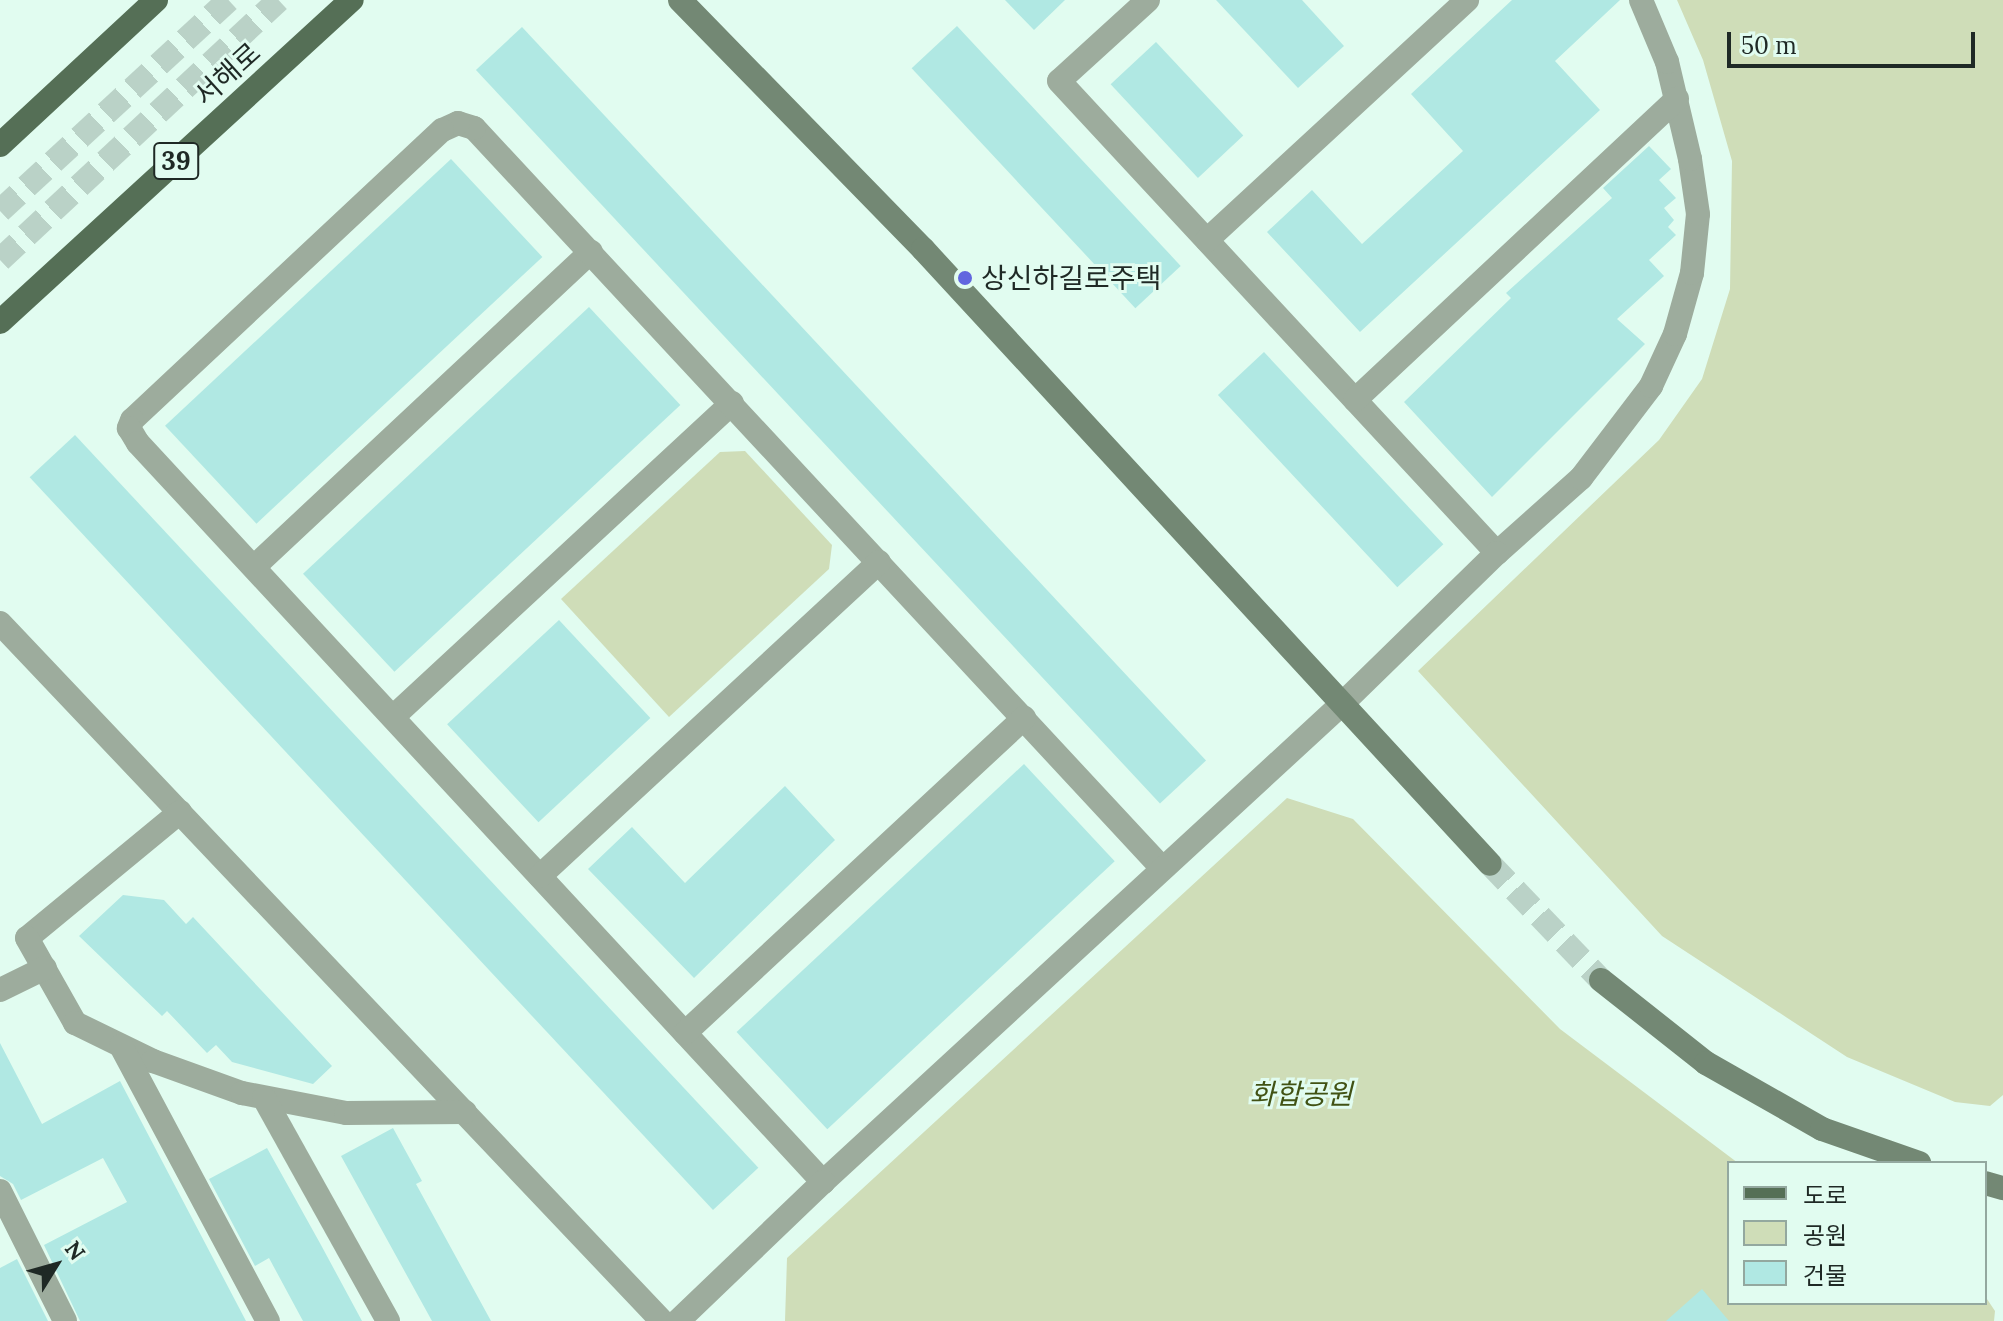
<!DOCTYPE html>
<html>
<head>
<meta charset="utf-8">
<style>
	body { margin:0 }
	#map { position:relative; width:2003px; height:1321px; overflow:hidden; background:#e1fcf0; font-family:Lora,"Noto Sans KR",serif }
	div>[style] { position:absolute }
	.green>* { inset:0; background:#cfddb8 }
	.building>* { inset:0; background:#b0e8e3; transform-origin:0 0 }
	.secondary-tunnel>* { height:24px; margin-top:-12px; transform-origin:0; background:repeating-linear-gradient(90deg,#bad2c7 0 24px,transparent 0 36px) }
	.highway-tunnel>* { height:24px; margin-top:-12px; transform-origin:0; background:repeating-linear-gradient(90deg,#bad2c7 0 24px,transparent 0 36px) }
	.street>* { height:24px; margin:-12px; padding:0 12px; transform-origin:12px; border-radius:12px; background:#9dac9d }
	.secondary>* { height:24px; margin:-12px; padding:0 12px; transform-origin:12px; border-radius:12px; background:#738874 }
	.primary>* { height:24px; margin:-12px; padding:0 12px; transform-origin:12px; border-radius:12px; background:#556f56 }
	.dots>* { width:22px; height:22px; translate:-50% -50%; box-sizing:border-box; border:4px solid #e1fcf0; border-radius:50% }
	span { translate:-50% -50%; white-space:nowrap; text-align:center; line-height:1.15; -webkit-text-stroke:6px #e1fcf0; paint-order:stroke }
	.shield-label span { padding:2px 6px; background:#e1fcf0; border:2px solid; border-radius:6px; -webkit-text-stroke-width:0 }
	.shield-label { font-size:26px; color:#1f2925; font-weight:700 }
	.street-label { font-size:28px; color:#1f2925 }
	.poi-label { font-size:28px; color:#1f2925 }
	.left { translate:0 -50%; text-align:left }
	.park-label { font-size:28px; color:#415214; font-style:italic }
	.legend { position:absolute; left:1727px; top:1161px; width:260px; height:144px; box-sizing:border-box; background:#e1fcf0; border:2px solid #93a89f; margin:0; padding:10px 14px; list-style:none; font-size:24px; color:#1f2925 }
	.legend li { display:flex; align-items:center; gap:16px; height:40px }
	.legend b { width:40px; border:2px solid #93a89f }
	.north { position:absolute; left:16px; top:1225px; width:80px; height:80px; -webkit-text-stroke:6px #e1fcf0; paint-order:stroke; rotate:53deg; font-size:22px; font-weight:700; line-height:32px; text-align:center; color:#1f2925 }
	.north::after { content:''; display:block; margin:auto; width:28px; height:36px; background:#1f2925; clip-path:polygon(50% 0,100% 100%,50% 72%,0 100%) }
	.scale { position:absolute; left:1727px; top:32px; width:248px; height:36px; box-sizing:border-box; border:4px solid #1f2925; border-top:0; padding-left:10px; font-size:24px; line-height:28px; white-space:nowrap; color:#1f2925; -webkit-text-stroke:6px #e1fcf0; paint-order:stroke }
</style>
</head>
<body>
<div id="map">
	<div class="green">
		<div style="clip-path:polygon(1677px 0,2003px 0,2003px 1095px,1990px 1106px,1955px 1102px,1847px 1057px,1662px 936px,1418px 671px,1659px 440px,1702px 379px,1730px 289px,1732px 161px,1703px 60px)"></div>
		<div style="clip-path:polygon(745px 451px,832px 545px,829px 569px,669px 717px,561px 599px,720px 452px)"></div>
		<div style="clip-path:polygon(1287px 798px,1353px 819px,1560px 1029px,1738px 1163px,1729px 1163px,1729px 1303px,1985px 1303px,1985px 1296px,1995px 1311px,1994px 1321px,785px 1321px,787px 1258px)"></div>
	</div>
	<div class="building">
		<div style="clip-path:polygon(1005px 0,1065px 0,1034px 30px)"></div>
		<div style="clip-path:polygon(1216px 0,1302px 0,1344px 46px,1298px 88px)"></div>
		<div style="clip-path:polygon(1512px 0,1620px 0,1555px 61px,1600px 110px,1360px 332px,1267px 232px,1312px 190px,1362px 244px,1463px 151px,1411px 94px)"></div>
		<div style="left:957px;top:26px;width:328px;height:62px;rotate:47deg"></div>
		<div style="left:522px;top:27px;width:1003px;height:63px;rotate:47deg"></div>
		<div style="left:1156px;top:42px;width:128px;height:62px;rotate:47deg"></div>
		<div style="clip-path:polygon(1649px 146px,1671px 169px,1659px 180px,1676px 198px,1664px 208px,1674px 220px,1668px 227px,1676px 235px,1649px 260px,1664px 276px,1617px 319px,1645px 344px,1492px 497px,1404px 402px,1511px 298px,1506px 293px,1612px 198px,1603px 188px)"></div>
		<div style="left:451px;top:159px;width:134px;height:391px;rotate:47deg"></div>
		<div style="left:589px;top:307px;width:134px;height:391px;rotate:47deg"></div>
		<div style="left:1264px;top:352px;width:263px;height:63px;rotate:47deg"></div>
		<div style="left:75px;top:435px;width:1002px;height:62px;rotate:47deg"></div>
		<div style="left:559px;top:620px;width:134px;height:153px;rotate:47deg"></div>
		<div style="left:1024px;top:764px;width:133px;height:393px;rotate:47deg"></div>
		<div style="clip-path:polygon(785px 786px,835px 840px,694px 978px,588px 869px,632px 827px,685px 883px)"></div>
		<div style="clip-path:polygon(123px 895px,164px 900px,186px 924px,193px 917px,332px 1066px,313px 1084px,232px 1062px,216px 1045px,207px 1053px,167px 1011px,162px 1016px,79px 936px)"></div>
		<div style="clip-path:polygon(0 1043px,42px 1124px,120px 1081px,246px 1321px,80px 1321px,44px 1245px,127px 1202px,103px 1158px,21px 1200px,13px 1184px,0 1176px)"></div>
		<div style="clip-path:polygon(393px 1128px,422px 1181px,416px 1184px,491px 1321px,432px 1321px,341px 1156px)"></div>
		<div style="clip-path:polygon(267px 1148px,321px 1245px,362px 1321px,303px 1321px,269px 1258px,255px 1266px,209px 1179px)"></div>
		<div style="clip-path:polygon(17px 1259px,48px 1321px,0 1321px,0 1268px)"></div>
		<div style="clip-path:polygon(1702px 1289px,1729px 1321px,1666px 1321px)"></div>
	</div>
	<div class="secondary-tunnel">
		<div style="left:1490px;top:864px;width:161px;rotate:46.3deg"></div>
	</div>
	<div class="highway-tunnel">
		<div style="left:0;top:211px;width:311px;rotate:-42.7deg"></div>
		<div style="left:0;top:260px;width:381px;rotate:-43deg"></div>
	</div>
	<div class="street">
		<div style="left:1148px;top:0;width:120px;rotate:137.7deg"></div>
		<div style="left:1059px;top:81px;width:644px;rotate:47.14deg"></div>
		<div style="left:1497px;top:553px;width:113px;rotate:-41.8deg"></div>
		<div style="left:1581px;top:478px;width:116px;rotate:-52.7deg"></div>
		<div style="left:1651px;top:386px;width:57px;rotate:-65.2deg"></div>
		<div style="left:1675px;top:334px;width:63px;rotate:-74.4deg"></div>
		<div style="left:1692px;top:273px;width:59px;rotate:-84.2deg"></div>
		<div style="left:1698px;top:214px;width:56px;rotate:-98.3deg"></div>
		<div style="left:1690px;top:159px;width:100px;rotate:-103.3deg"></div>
		<div style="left:1667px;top:62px;width:67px;rotate:-112.8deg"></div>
		<div style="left:1207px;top:240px;width:354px;rotate:-42.7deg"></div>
		<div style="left:1355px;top:400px;width:441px;rotate:-43.1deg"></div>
		<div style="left:255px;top:566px;width:460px;rotate:-43.1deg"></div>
		<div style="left:0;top:623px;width:962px;rotate:46.52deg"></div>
		<div style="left:393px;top:717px;width:462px;rotate:-42.8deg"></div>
		<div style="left:180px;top:812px;width:198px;rotate:140.5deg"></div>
		<div style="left:27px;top:938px;width:98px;rotate:60.5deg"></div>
		<div style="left:75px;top:1023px;width:87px;rotate:26deg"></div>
		<div style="left:153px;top:1061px;width:95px;rotate:19.8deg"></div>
		<div style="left:242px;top:1093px;width:106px;rotate:10.9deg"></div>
		<div style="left:346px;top:1113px;width:119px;rotate:-0.5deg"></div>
		<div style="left:1162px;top:868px;width:1010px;rotate:-132.91deg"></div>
		<div style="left:474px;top:128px;width:17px;rotate:-163deg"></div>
		<div style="left:458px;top:123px;width:17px;rotate:156deg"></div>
		<div style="left:442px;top:130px;width:424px;rotate:136.9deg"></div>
		<div style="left:132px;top:420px;width:9px;rotate:111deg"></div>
		<div style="left:129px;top:428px;width:17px;rotate:59deg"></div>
		<div style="left:138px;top:443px;width:1008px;rotate:47.17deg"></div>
		<div style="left:823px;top:1182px;width:706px;rotate:-42.65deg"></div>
		<div style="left:1342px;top:704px;width:216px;rotate:-44.3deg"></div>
		<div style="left:540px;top:876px;width:462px;rotate:-42.8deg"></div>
		<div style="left:0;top:990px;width:50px;rotate:-26.1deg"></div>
		<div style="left:685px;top:1033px;width:463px;rotate:-42.9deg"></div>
		<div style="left:121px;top:1046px;width:312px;rotate:61.9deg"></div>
		<div style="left:264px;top:1098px;width:255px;rotate:60.9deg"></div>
		<div style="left:0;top:1191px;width:145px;rotate:63.4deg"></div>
		<div style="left:678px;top:1321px;width:201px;rotate:-43.8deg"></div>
	</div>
	<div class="secondary">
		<div style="left:680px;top:0;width:348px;rotate:45.7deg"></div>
		<div style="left:923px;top:249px;width:836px;rotate:47.33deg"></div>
		<div style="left:1601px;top:980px;width:134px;rotate:38.3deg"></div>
		<div style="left:1706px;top:1063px;width:133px;rotate:29.6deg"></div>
		<div style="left:1822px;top:1129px;width:103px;rotate:19.3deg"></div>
		<div style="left:1985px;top:1183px;width:19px;rotate:16deg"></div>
	</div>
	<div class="primary">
		<div style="left:0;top:145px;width:213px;rotate:-42.9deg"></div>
		<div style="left:0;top:322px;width:477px;rotate:-42.5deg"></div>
	</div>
	<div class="dots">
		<div style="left:965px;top:278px;background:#6266df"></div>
	</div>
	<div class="shield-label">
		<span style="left:176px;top:161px">39</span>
	</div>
	<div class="street-label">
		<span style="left:227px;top:74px;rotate:-42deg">서해로</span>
	</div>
	<div class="poi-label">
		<span class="left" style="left:981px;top:278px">상신하길로주택</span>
	</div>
	<div class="park-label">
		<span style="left:1301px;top:1094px">화합공원</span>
	</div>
	<ul class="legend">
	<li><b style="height:10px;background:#556f56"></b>도로</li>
	<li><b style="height:22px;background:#cfddb8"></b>공원</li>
	<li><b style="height:22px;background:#b0e8e3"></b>건물</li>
	</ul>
	<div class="north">N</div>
	<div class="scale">50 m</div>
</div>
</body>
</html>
